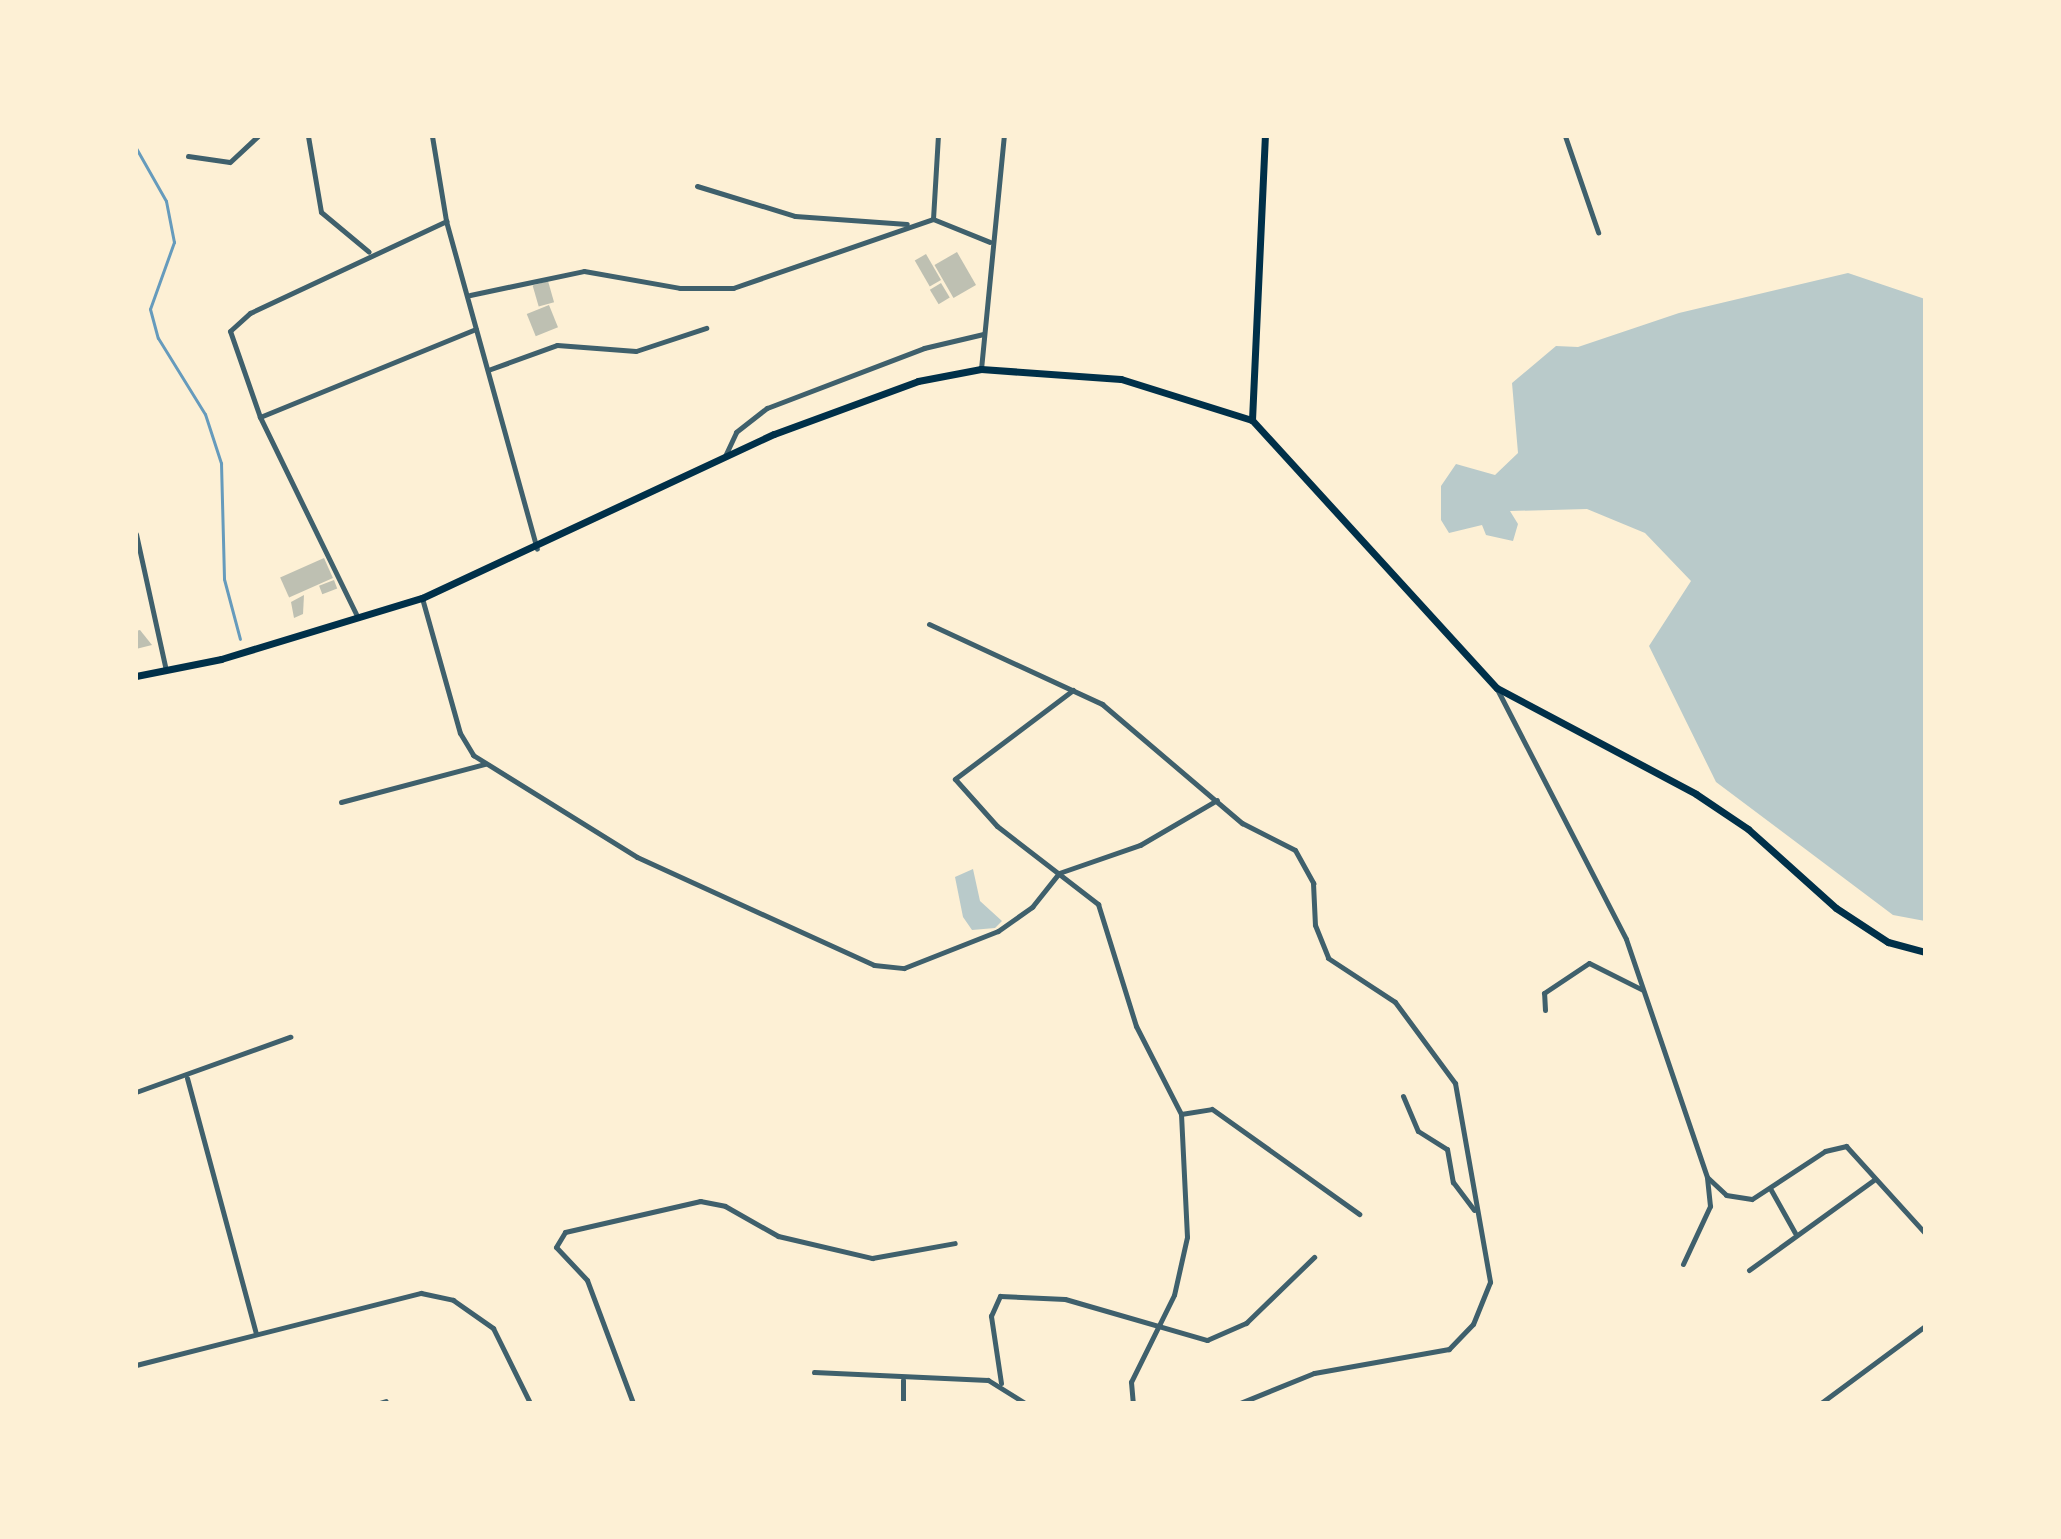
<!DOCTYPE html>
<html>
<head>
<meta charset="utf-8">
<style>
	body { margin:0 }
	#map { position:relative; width:2061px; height:1539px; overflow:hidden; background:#fdf0d5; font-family:Poppins,sans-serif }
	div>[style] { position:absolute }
	.green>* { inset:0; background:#b9caca }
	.stream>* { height:3px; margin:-1.5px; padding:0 1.5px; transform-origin:1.5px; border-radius:1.5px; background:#669bbc }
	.building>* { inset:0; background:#bec0b2; transform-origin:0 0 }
	.minor>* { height:5px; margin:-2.5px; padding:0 2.5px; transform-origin:2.5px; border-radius:2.5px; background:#3f606c }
	.secondary>* { height:7px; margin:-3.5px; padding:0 3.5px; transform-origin:3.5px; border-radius:3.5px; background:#003049 }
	span { translate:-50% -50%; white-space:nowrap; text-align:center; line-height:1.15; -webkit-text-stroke:7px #fdf0d5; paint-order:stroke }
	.frame { position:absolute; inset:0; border:138px solid #fdf0d5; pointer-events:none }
</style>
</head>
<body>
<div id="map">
	<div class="green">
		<div style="clip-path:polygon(1848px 273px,1925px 299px,1925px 921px,1893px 915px,1716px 782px,1649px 646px,1691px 581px,1645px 533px,1587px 509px,1510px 511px,1518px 524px,1513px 541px,1486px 535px,1482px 525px,1449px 533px,1441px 520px,1441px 486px,1456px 464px,1495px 475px,1518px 453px,1512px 383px,1556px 346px,1578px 347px,1679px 313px)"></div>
		<div style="clip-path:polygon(973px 869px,980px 901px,1002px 921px,995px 928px,972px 930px,963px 917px,955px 877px)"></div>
	</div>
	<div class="stream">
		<div style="left:136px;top:148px;width:61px;rotate:60.5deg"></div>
		<div style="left:166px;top:201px;width:42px;rotate:79deg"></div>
		<div style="left:174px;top:242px;width:71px;rotate:109.7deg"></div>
		<div style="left:150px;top:309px;width:30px;rotate:75deg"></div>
		<div style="left:158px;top:338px;width:89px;rotate:58.3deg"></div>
		<div style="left:205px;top:414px;width:52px;rotate:71.9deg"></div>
		<div style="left:221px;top:463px;width:116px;rotate:88.5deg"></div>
		<div style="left:224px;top:579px;width:62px;rotate:75.1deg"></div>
	</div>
	<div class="building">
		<div style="left:957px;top:252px;width:38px;height:26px;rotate:60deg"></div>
		<div style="left:926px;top:254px;width:30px;height:13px;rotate:60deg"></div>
		<div style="left:548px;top:281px;width:22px;height:16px;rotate:74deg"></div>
		<div style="left:941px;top:283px;width:17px;height:13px;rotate:59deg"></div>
		<div style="left:549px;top:305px;width:24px;height:24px;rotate:68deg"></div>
		<div style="left:324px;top:558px;width:22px;height:48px;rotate:66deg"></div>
		<div style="left:334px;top:580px;width:9px;height:16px;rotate:69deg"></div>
		<div style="clip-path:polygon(304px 595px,303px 614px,294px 618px,291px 602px)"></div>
		<div style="clip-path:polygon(140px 630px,152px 645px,136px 649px,136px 631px)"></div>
	</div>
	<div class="minor">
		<div style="left:308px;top:136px;width:77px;rotate:80.3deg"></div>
		<div style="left:321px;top:212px;width:62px;rotate:39.8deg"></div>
		<div style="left:432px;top:136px;width:86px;rotate:80.6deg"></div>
		<div style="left:446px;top:221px;width:340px;rotate:74.5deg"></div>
		<div style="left:1565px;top:136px;width:102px;rotate:71deg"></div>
		<div style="left:188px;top:156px;width:42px;rotate:8.1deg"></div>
		<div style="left:230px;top:162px;width:38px;rotate:-43deg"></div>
		<div style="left:697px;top:186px;width:102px;rotate:17deg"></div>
		<div style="left:795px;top:216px;width:112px;rotate:4.1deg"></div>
		<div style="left:933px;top:219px;width:83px;rotate:-86.6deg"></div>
		<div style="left:470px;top:295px;width:116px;rotate:-11.9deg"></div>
		<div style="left:584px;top:271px;width:97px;rotate:10deg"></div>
		<div style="left:680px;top:288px;width:53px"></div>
		<div style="left:733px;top:288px;width:212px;rotate:-19deg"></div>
		<div style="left:933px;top:219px;width:61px;rotate:22deg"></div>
		<div style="left:981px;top:369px;width:234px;rotate:-84.4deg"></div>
		<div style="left:488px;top:370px;width:73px;rotate:-19.9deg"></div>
		<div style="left:557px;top:345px;width:79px;rotate:4.3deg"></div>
		<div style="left:636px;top:351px;width:74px;rotate:-18.2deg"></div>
		<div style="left:260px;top:417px;width:233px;rotate:-22.2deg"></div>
		<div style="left:725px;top:456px;width:26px;rotate:-65deg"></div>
		<div style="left:736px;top:432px;width:39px;rotate:-38deg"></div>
		<div style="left:767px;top:408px;width:168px;rotate:-20.9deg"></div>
		<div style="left:924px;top:348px;width:61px;rotate:-13.3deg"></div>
		<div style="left:136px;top:534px;width:139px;rotate:77.6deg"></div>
		<div style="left:422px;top:598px;width:140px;rotate:74.3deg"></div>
		<div style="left:460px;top:733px;width:26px;rotate:59deg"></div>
		<div style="left:473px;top:755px;width:193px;rotate:31.9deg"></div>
		<div style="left:637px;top:857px;width:260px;rotate:24.5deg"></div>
		<div style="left:874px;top:965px;width:30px;rotate:6deg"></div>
		<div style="left:904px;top:968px;width:101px;rotate:-21.5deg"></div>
		<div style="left:998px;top:931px;width:42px;rotate:-35.2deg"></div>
		<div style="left:1032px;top:907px;width:43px;rotate:-51.5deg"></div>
		<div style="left:1059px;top:873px;width:86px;rotate:-19.1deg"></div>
		<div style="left:1140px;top:845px;width:89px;rotate:-30.3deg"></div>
		<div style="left:358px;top:618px;width:224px;rotate:-116deg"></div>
		<div style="left:260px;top:417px;width:91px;rotate:-109.2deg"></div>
		<div style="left:230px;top:331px;width:27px;rotate:-42deg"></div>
		<div style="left:250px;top:313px;width:217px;rotate:-25.1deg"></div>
		<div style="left:929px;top:624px;width:191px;rotate:24.8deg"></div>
		<div style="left:1102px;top:704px;width:184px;rotate:40.4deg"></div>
		<div style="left:1242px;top:823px;width:59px;rotate:27deg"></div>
		<div style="left:1295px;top:850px;width:38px;rotate:61deg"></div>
		<div style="left:1313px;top:883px;width:42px;rotate:87.3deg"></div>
		<div style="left:1315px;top:925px;width:35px;rotate:68deg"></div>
		<div style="left:1328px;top:958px;width:80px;rotate:33.3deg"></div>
		<div style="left:1395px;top:1002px;width:101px;rotate:53.5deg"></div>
		<div style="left:1455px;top:1083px;width:202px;rotate:80deg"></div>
		<div style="left:1490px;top:1282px;width:45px;rotate:112deg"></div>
		<div style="left:1473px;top:1324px;width:35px;rotate:134deg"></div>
		<div style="left:1449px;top:1349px;width:137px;rotate:169.9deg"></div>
		<div style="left:1314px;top:1373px;width:80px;rotate:157.9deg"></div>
		<div style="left:1497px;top:689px;width:281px;rotate:62.7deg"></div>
		<div style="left:1626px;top:939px;width:251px;rotate:71.2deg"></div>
		<div style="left:1707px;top:1177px;width:26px;rotate:43deg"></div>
		<div style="left:1726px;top:1195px;width:26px;rotate:9deg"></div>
		<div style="left:1752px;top:1199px;width:87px;rotate:-33.3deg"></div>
		<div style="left:1825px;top:1151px;width:22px;rotate:-13deg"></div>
		<div style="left:1846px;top:1146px;width:118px;rotate:47.8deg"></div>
		<div style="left:1073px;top:690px;width:148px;rotate:143deg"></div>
		<div style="left:955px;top:779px;width:63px;rotate:48.2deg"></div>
		<div style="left:997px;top:826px;width:128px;rotate:37.7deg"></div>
		<div style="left:1098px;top:904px;width:128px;rotate:72.7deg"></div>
		<div style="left:1136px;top:1026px;width:99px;rotate:62.9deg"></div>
		<div style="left:1181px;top:1114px;width:123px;rotate:87.2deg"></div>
		<div style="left:1187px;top:1237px;width:59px;rotate:102.6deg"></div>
		<div style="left:1174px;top:1295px;width:97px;rotate:116.3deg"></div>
		<div style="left:1131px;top:1382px;width:21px;rotate:85deg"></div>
		<div style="left:341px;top:802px;width:149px;rotate:-14.8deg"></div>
		<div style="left:1545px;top:1010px;width:17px;rotate:-93deg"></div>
		<div style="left:1544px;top:993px;width:54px;rotate:-33.7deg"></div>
		<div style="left:1589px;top:963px;width:60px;rotate:26.6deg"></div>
		<div style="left:187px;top:1078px;width:264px;rotate:74.9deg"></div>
		<div style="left:136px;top:1092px;width:164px;rotate:-19.7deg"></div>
		<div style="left:1403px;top:1096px;width:38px;rotate:67deg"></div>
		<div style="left:1418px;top:1131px;width:34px;rotate:32deg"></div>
		<div style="left:1447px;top:1149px;width:34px;rotate:80deg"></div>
		<div style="left:1453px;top:1182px;width:35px;rotate:53deg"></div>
		<div style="left:1181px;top:1114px;width:31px;rotate:-9deg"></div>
		<div style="left:1212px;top:1109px;width:181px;rotate:35.5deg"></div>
		<div style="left:1771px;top:1190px;width:49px;rotate:60.8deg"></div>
		<div style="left:1683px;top:1264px;width:64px;rotate:-65deg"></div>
		<div style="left:1710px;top:1206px;width:28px;rotate:-96deg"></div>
		<div style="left:1749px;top:1270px;width:155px;rotate:-35.8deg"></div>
		<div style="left:136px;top:1365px;width:294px;rotate:-14.2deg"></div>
		<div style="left:421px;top:1293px;width:33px;rotate:12deg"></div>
		<div style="left:453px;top:1300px;width:49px;rotate:35deg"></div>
		<div style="left:493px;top:1328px;width:84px;rotate:63.7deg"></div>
		<div style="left:814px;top:1372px;width:174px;rotate:2.6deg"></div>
		<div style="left:988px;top:1380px;width:44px;rotate:31.9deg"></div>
		<div style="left:903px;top:1380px;width:23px;rotate:90deg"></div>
		<div style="left:1001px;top:1383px;width:68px;rotate:-98.5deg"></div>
		<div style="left:991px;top:1316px;width:22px;rotate:-66deg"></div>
		<div style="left:1000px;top:1296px;width:65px;rotate:2.6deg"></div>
		<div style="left:1065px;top:1299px;width:148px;rotate:16.1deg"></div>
		<div style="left:1207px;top:1340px;width:43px;rotate:-23.6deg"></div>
		<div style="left:1246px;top:1323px;width:95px;rotate:-44.1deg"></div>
		<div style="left:380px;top:1403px;width:6px;rotate:-18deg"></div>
		<div style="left:633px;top:1403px;width:131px;rotate:-110.5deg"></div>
		<div style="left:587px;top:1280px;width:45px;rotate:-133.2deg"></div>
		<div style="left:556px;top:1247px;width:17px;rotate:-59deg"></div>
		<div style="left:565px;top:1232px;width:139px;rotate:-12.9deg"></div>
		<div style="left:700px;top:1201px;width:25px;rotate:11deg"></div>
		<div style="left:725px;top:1206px;width:61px;rotate:29.5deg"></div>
		<div style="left:778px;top:1236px;width:97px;rotate:13.2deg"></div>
		<div style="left:872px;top:1258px;width:84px;rotate:-10.2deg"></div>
		<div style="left:1821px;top:1403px;width:129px;rotate:-36.5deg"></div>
	</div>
	<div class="secondary">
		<div style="left:1252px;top:420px;width:284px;rotate:-87.4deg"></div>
		<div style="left:136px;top:676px;width:87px;rotate:-11.3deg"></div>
		<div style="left:221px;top:659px;width:210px;rotate:-16.9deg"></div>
		<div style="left:422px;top:598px;width:388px;rotate:-25deg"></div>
		<div style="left:774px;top:434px;width:153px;rotate:-20.2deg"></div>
		<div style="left:918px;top:381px;width:64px;rotate:-10.8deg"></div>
		<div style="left:981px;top:369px;width:140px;rotate:4.1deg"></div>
		<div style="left:1121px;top:379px;width:137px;rotate:17.4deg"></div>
		<div style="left:1252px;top:420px;width:363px;rotate:47.6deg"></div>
		<div style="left:1497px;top:688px;width:225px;rotate:28deg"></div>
		<div style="left:1696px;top:794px;width:63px;rotate:33.9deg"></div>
		<div style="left:1748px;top:829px;width:118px;rotate:41.9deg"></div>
		<div style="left:1836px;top:908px;width:62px;rotate:33.2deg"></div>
		<div style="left:1888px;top:942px;width:38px;rotate:15deg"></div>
	</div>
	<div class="frame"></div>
</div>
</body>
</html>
